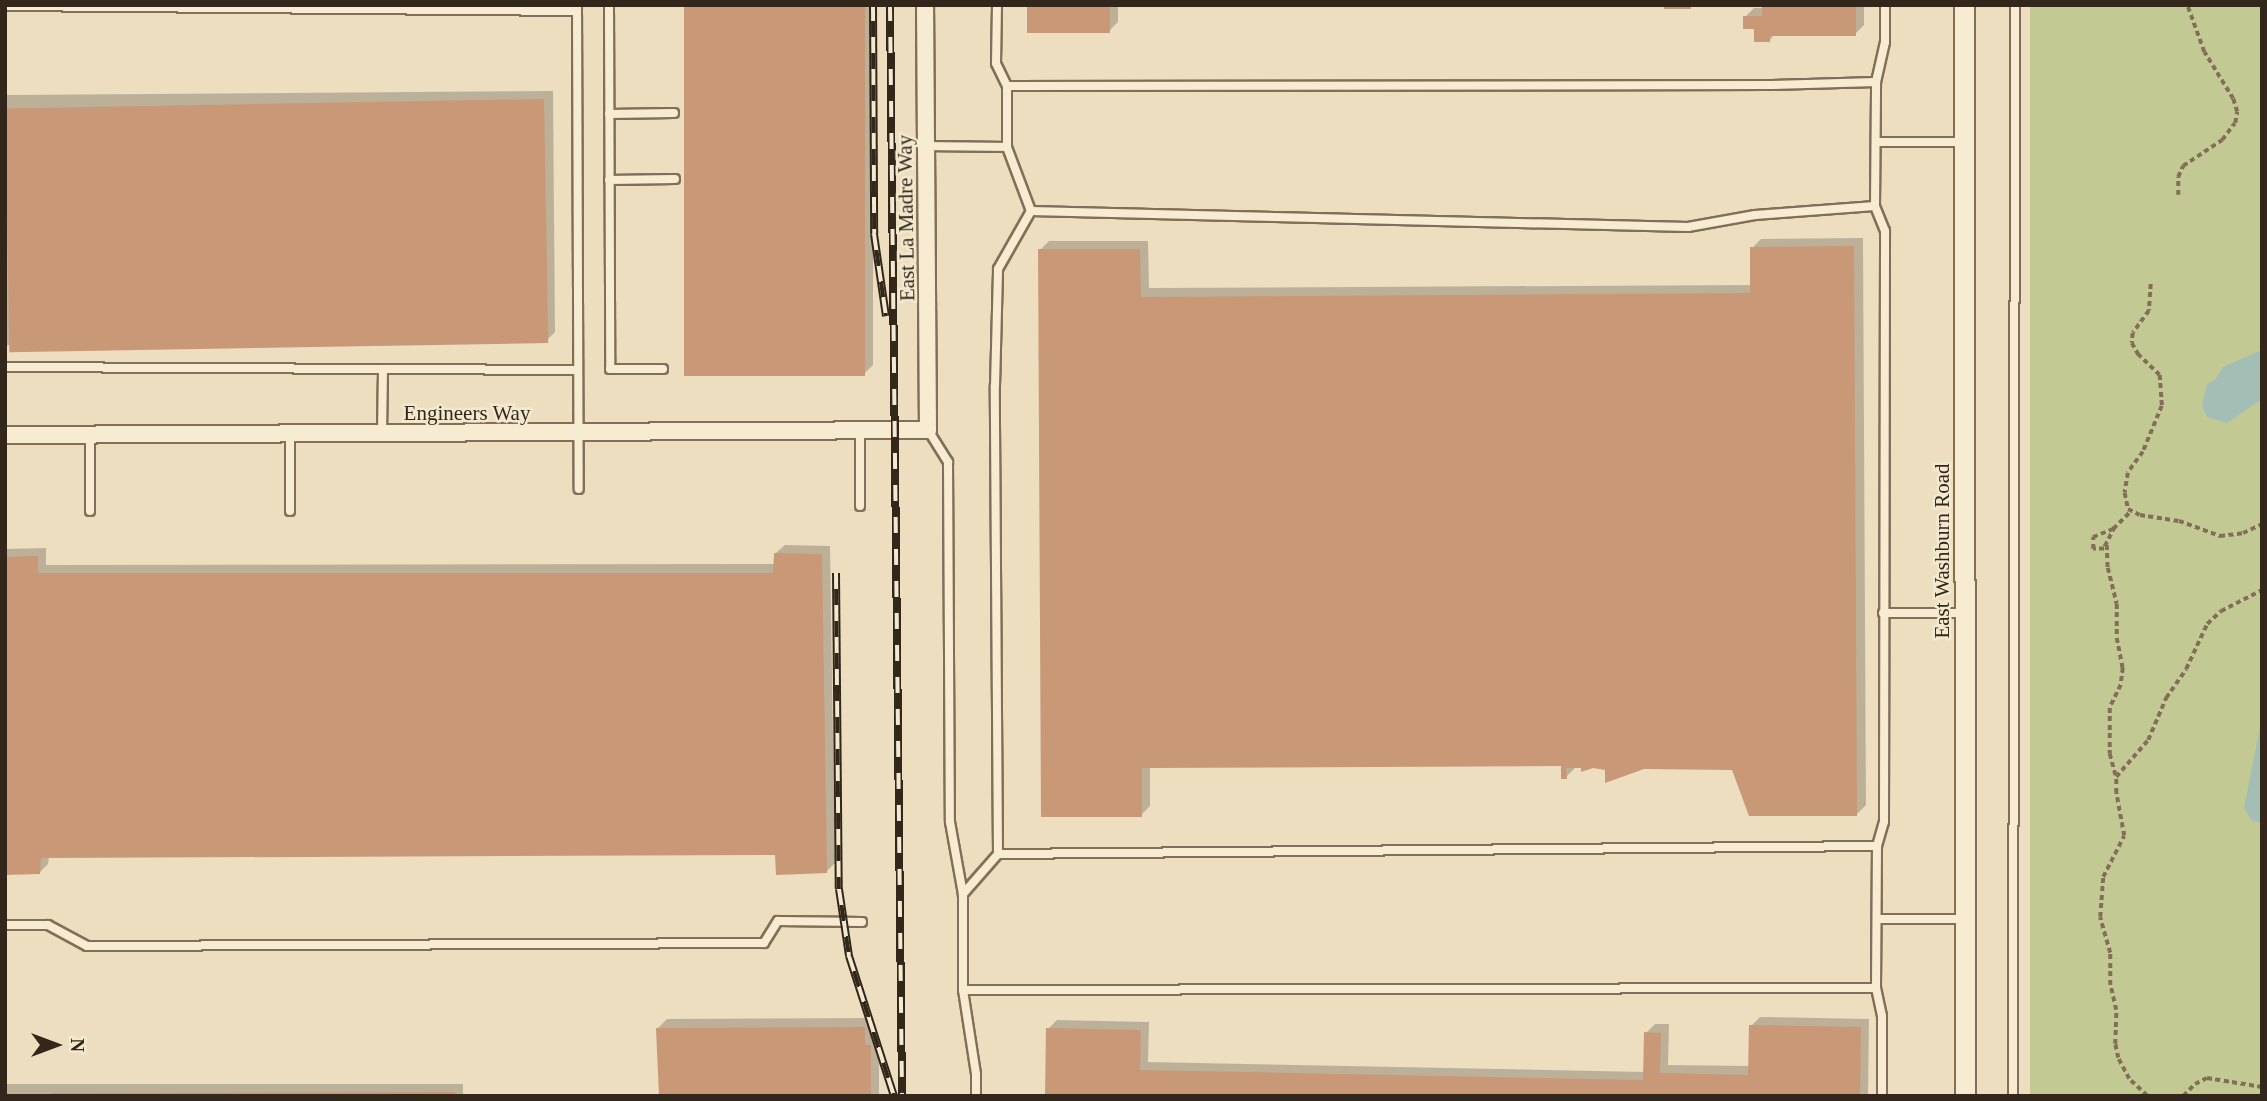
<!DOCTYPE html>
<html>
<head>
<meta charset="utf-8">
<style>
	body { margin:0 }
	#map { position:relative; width:2267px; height:1101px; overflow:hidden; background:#ecdebf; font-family:"Times New Roman",serif }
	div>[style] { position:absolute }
	.green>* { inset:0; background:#c3c993; transform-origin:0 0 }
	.water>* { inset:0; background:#a2beb5 }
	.shadow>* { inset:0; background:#0003; transform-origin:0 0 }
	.building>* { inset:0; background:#c99876; transform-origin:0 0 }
	.path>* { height:3.5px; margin-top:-1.75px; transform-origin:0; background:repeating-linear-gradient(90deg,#836f58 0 5px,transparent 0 8.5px) }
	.roads { filter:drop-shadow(2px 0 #836f58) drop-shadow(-2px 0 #836f58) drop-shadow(0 2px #836f58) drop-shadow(0 -2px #836f58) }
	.service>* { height:8px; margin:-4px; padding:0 4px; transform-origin:4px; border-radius:4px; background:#f7ecd1 }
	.minor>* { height:16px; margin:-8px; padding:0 8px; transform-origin:8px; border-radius:8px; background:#f7ecd1 }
	.tertiary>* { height:19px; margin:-9.5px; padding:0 9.5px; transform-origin:9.5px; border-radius:9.5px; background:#f7ecd1 }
	.rail>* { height:8px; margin-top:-4px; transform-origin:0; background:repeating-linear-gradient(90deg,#f3e9ce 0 16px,#33271c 0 32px); box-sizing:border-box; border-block:2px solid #33271c }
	span { translate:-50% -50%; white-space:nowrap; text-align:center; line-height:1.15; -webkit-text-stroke:5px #f3e9ce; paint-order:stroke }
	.street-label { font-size:21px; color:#33271c }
	.frame { position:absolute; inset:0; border:7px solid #33271c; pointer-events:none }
	.north { position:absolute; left:21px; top:1010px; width:70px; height:70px; -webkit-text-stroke:5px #f3e9ce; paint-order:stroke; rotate:90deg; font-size:19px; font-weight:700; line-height:28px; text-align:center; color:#33271c }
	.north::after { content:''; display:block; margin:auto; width:24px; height:32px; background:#33271c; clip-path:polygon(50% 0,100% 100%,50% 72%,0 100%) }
</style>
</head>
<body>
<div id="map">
	<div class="green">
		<div style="left:2030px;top:5px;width:232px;height:1091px"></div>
	</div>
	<div class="water">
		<div style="clip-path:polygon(2262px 350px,2262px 399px,2227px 423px,2207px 417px,2202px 406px,2207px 384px,2215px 380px,2223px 367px)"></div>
		<div style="clip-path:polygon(2262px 717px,2262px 823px,2252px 821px,2244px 808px)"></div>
	</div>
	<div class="shadow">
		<div style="clip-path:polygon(686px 5px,873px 5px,873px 365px,864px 374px)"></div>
		<div style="clip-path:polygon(1028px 5px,1118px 5px,1118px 22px,1109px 31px)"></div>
		<div style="clip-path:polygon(1764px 5px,1864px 5px,1864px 25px,1855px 34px,1775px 34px,1769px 41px,1745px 17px,1754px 8px,1764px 8px)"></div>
		<div style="clip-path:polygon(553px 91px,555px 332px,546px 341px,5px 345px,5px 95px)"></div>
		<div style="clip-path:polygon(1863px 238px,1866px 805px,1857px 814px,1734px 768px,1583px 766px,1575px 768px,1566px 777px,1563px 765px,1150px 767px,1150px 806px,1141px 815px,1040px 250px,1049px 241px,1148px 241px,1149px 288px,1752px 285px,1752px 248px,1761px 239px)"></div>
		<div style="clip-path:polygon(785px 545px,830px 546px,835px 863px,826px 872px,777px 854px,49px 856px,48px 864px,39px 873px,5px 873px,5px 549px,46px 548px,46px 565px,775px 564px,776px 553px)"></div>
		<div style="clip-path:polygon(1760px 1017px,1869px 1019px,1868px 1096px,1047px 1096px,1048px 1029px,1057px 1020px,1149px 1022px,1148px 1062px,1645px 1072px,1646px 1033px,1655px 1024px,1669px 1024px,1668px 1065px,1750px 1066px,1751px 1026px)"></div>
		<div style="clip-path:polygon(873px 1018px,873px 1036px,879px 1036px,879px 1096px,661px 1096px,658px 1028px,667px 1019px)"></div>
		<div style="left:463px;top:1084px;width:12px;height:456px;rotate:90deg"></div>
	</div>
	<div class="building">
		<div style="left:684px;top:5px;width:181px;height:371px"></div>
		<div style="left:1027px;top:5px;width:83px;height:28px"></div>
		<div style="left:1664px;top:5px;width:27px;height:4px"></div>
		<div style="clip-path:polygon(1762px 5px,1856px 5px,1856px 36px,1770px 36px,1770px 42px,1754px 42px,1754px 29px,1743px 29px,1743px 16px,1762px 16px)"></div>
		<div style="left:544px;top:99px;width:244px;height:539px;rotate:89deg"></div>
		<div style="clip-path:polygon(1854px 246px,1857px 816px,1749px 816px,1732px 770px,1644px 769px,1605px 783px,1605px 770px,1593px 768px,1581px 772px,1581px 768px,1566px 768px,1567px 779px,1561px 779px,1561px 766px,1142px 768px,1142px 817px,1041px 817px,1038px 249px,1140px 249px,1141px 297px,1750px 293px,1750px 247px)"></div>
		<div style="clip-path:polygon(774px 553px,822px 554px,827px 873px,776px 875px,775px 855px,41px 858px,40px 874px,5px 875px,5px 557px,38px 556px,38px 573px,773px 573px)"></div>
		<div style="clip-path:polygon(1749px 1025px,1861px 1027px,1860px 1096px,1045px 1096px,1046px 1028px,1141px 1030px,1140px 1070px,1643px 1080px,1644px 1032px,1661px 1033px,1660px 1073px,1748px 1075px)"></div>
		<div style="clip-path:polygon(865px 1027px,865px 1045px,871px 1045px,871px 1096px,659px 1096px,656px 1028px)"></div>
		<div style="clip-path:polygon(455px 1092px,455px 1096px,51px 1096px,51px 1093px)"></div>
	</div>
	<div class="path">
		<div style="left:2178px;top:195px;width:18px;rotate:-90deg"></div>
		<div style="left:2178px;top:177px;width:12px;rotate:-66deg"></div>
		<div style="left:2183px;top:166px;width:47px;rotate:-33.7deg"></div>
		<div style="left:2222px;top:140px;width:21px;rotate:-53deg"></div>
		<div style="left:2235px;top:123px;width:11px;rotate:-80deg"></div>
		<div style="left:2237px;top:112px;width:14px;rotate:-107deg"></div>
		<div style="left:2233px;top:99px;width:55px;rotate:-121.7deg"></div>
		<div style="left:2204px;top:52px;width:50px;rotate:-109.9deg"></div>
		<div style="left:2151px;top:284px;width:27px;rotate:94deg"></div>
		<div style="left:2149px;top:311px;width:27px;rotate:126deg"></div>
		<div style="left:2133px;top:333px;width:10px;rotate:96deg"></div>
		<div style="left:2132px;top:343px;width:13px;rotate:61deg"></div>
		<div style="left:2138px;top:354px;width:30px;rotate:44deg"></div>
		<div style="left:2160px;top:375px;width:31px;rotate:86deg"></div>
		<div style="left:2162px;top:406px;width:50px;rotate:112.4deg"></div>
		<div style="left:2143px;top:452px;width:26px;rotate:126deg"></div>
		<div style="left:2128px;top:473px;width:20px;rotate:99deg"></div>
		<div style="left:2125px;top:493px;width:16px;rotate:79deg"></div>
		<div style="left:2128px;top:509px;width:13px;rotate:27deg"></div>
		<div style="left:2140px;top:515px;width:39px;rotate:9deg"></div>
		<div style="left:2179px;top:521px;width:44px;rotate:20.1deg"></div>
		<div style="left:2220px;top:536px;width:23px;rotate:-7deg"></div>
		<div style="left:2243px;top:533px;width:21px;rotate:-25deg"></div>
		<div style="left:2115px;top:527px;width:25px;rotate:117deg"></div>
		<div style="left:2104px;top:549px;width:11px;rotate:180deg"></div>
		<div style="left:2093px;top:549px;width:12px;rotate:-90deg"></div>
		<div style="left:2093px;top:537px;width:22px;rotate:-22deg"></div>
		<div style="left:2113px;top:529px;width:25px;rotate:-45deg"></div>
		<div style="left:2107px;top:545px;width:23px;rotate:88deg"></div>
		<div style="left:2108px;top:568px;width:37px;rotate:76deg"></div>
		<div style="left:2117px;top:604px;width:34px;rotate:90deg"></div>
		<div style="left:2117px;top:638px;width:31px;rotate:79deg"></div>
		<div style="left:2123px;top:668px;width:17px;rotate:97deg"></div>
		<div style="left:2121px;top:685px;width:25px;rotate:116deg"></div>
		<div style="left:2110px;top:708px;width:46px;rotate:90deg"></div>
		<div style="left:2110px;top:754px;width:24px;rotate:75deg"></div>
		<div style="left:2147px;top:1096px;width:25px;rotate:-137deg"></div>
		<div style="left:2129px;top:1079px;width:24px;rotate:-118deg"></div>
		<div style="left:2118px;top:1058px;width:14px;rotate:-102deg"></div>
		<div style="left:2115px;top:1044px;width:34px;rotate:-88deg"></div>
		<div style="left:2116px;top:1010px;width:26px;rotate:-103deg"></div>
		<div style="left:2110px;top:985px;width:32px;rotate:-90deg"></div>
		<div style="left:2110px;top:953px;width:37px;rotate:-106deg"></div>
		<div style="left:2100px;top:917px;width:40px;rotate:-85.7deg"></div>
		<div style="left:2103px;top:877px;width:46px;rotate:-62.9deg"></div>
		<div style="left:2124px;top:836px;width:44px;rotate:-100.5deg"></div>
		<div style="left:2116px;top:793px;width:16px;rotate:-90deg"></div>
		<div style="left:2116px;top:777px;width:49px;rotate:-49.1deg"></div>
		<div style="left:2148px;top:740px;width:46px;rotate:-66.8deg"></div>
		<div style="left:2166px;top:698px;width:35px;rotate:-55deg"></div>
		<div style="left:2186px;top:669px;width:50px;rotate:-65deg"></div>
		<div style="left:2207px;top:624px;width:19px;rotate:-43deg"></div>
		<div style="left:2221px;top:611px;width:46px;rotate:-27.1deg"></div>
		<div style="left:2183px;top:1096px;width:17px;rotate:-45deg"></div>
		<div style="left:2195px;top:1084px;width:13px;rotate:-27deg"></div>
		<div style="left:2207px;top:1078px;width:56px;rotate:9.3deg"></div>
	</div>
	<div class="roads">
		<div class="service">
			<div style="left:609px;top:5px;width:364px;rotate:89.8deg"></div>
			<div style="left:610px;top:369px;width:53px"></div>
			<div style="left:5px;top:6px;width:572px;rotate:0.5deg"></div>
			<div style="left:577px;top:6px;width:483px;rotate:89.8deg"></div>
			<div style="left:1007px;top:86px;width:765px;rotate:-0.07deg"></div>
			<div style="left:1772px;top:85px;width:104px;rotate:-1.7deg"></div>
			<div style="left:609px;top:114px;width:65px;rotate:-0.9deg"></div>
			<div style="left:1878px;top:142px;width:86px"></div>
			<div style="left:926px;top:146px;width:81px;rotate:0.7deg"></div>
			<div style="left:609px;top:180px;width:66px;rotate:-0.9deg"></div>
			<div style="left:1031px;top:211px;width:657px;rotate:1.4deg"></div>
			<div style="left:1688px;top:227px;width:68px;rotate:-10.2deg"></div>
			<div style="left:1755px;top:215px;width:120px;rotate:-4.3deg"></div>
			<div style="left:5px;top:367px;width:573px;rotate:0.3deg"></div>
			<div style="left:928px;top:430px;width:38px;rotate:58deg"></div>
			<div style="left:948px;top:462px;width:360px;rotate:89.7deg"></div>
			<div style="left:950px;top:822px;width:73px;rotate:79.8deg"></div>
			<div style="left:963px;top:894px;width:96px;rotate:90deg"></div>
			<div style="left:963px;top:990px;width:85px;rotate:81.2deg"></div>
			<div style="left:976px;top:1074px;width:22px;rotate:90deg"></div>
			<div style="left:860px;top:433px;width:73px;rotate:90deg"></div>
			<div style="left:290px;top:434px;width:77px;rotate:90deg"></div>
			<div style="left:382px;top:434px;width:65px;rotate:-89.1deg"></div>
			<div style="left:90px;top:435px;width:76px;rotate:90deg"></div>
			<div style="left:1883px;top:613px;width:82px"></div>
			<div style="left:998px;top:854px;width:879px;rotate:-0.52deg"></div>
			<div style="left:963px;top:894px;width:53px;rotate:-48.8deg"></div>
			<div style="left:998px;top:854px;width:468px;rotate:-90.4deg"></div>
			<div style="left:995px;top:386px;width:117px;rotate:-88.5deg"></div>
			<div style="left:998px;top:269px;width:67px;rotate:-60.4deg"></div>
			<div style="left:1031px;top:211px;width:68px;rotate:-110.6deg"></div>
			<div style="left:1007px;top:147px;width:61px;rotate:-90deg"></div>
			<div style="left:1007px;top:86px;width:25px;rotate:-116deg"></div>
			<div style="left:996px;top:63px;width:58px;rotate:-89deg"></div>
			<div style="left:1878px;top:919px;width:87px"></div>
			<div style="left:5px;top:925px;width:43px"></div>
			<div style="left:48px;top:925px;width:44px;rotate:28.3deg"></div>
			<div style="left:87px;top:946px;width:677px;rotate:-0.25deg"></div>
			<div style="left:764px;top:943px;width:26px;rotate:-58deg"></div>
			<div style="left:778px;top:921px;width:84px;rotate:0.7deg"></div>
			<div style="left:963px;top:990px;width:913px;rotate:-0.13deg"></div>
			<div style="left:1882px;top:1096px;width:80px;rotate:-90deg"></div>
			<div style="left:1882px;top:1016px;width:29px;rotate:-102deg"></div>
			<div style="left:1876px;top:988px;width:142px;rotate:-89.6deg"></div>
			<div style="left:1877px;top:846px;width:25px;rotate:-74deg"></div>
			<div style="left:1884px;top:822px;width:591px;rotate:-89.9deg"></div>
			<div style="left:1885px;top:231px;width:27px;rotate:-112deg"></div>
			<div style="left:1875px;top:206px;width:124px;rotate:-89.5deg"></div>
			<div style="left:1876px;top:82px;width:41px;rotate:-77.3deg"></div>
			<div style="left:1885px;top:42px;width:37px;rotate:-90deg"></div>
			<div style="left:2013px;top:1096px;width:1091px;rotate:-89.89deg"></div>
		</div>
		<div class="minor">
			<div style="left:5px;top:435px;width:923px;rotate:-0.31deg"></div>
			<div style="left:928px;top:430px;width:425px;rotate:-90.4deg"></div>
		</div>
		<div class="tertiary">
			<div style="left:1964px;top:5px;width:1091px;rotate:89.95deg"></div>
		</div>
	</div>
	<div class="rail">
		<div style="left:873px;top:5px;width:229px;rotate:89.7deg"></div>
		<div style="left:874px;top:234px;width:83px;rotate:81.7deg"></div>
		<div style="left:890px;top:5px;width:1091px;rotate:89.37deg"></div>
		<div style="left:836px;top:573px;width:316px;rotate:89.5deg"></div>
		<div style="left:839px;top:889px;width:68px;rotate:81.5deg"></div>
		<div style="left:849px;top:956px;width:147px;rotate:72.2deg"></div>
		<div style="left:875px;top:1095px;width:1px;rotate:90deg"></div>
	</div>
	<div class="street-label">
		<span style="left:906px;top:218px;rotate:-91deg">East La Madre Way</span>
		<span style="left:467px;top:413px">Engineers Way</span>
		<span style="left:1942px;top:551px;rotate:-90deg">East Washburn Road</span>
	</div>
	<div class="frame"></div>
	<div class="north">N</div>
</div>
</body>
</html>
